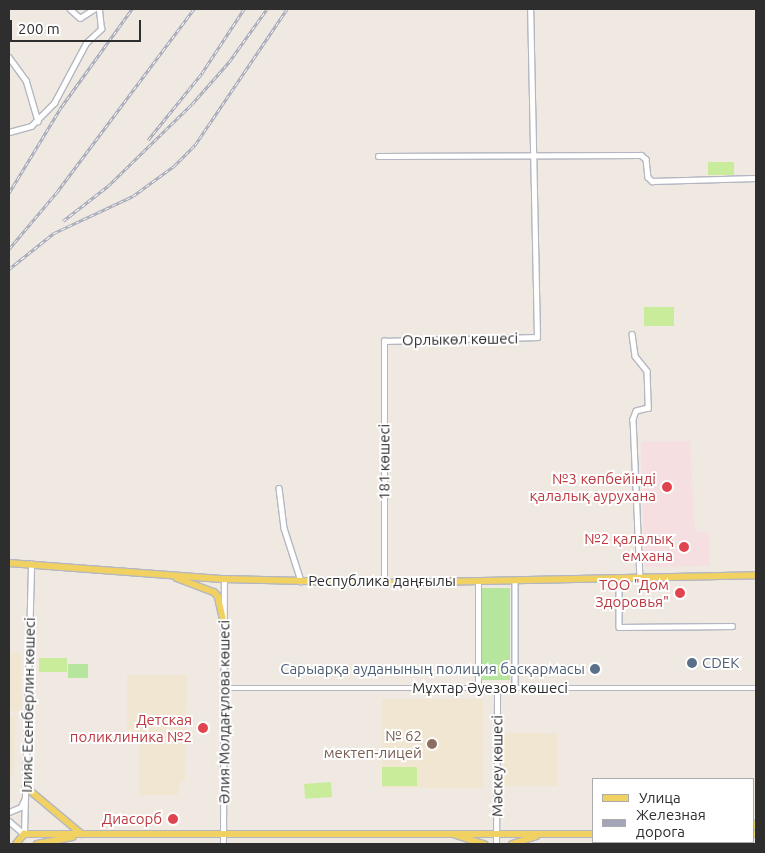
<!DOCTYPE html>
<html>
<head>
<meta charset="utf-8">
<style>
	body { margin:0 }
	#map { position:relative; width:765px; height:853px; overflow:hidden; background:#efe9e1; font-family:Ubuntu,sans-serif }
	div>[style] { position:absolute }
	.education>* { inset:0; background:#f0e6d1; transform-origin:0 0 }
	.medical>* { inset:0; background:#f5dfe0 }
	.green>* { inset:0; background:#b6e59e; transform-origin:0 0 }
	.pitch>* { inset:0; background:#c9ec9a; transform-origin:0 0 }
	.roads { filter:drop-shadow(1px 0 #b4b7c1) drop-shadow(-1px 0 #b4b7c1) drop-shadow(0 1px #b4b7c1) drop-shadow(0 -1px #b4b7c1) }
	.minor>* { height:4.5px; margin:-2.25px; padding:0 2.25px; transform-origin:2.25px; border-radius:2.25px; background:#fff }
	.major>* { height:5.5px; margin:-2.75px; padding:0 2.75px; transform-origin:2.75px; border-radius:2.75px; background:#f2d163 }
	.rail>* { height:3px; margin-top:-1.5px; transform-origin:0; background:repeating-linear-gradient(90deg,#fff 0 4px,#a3a6b8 0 8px); box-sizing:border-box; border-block:1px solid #a3a6b8 }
	.dots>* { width:14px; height:14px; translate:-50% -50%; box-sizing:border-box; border:2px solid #fff; border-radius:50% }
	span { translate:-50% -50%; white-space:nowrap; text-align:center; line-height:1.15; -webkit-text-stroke:4px #fff; paint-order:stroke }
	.street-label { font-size:15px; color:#2e2e2e }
	.health-label { font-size:15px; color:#be3a42 }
	.right { translate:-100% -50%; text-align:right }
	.service-label { font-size:15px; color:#4e5e75 }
	.left { translate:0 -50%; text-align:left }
	.education-label { font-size:15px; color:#785e54 }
	.frame { position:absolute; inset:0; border:10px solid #2e2e2e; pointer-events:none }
	.legend { position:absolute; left:592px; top:778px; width:162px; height:65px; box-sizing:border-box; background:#fff; border:1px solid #ababab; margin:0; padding:6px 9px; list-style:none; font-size:15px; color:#2e2e2e }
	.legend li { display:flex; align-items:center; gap:10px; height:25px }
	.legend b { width:25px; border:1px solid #ababab }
	.scale { position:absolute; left:10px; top:20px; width:131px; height:22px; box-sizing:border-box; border:2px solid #2e2e2e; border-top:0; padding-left:6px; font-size:15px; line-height:18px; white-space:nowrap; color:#2e2e2e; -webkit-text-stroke:4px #fff; paint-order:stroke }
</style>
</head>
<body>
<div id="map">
	<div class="education">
		<div style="left:9px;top:653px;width:12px;height:58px"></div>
		<div style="clip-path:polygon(127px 675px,187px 675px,185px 781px,180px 782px,178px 795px,139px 795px,139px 732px,127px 732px)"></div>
		<div style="left:483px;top:699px;width:89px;height:101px;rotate:90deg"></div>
		<div style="clip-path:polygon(9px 716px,15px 717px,14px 773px,9px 781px)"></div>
		<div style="left:504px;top:733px;width:53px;height:53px"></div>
	</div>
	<div class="medical">
		<div style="clip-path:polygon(690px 441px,695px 531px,709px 533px,710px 566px,645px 567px,641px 442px)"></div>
	</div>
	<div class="green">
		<div style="left:480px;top:588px;width:30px;height:92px"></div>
		<div style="left:68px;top:664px;width:20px;height:14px"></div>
	</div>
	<div class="pitch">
		<div style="left:734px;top:162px;width:13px;height:26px;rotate:90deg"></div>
		<div style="left:644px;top:307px;width:30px;height:19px"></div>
		<div style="left:39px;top:658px;width:28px;height:14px"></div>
		<div style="left:417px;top:767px;width:19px;height:35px;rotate:90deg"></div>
		<div style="left:331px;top:782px;width:15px;height:27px;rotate:86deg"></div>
	</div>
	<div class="roads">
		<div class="minor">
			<div style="left:70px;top:9px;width:13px;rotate:42deg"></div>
			<div style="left:80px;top:18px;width:17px;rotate:-33deg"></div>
			<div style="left:9px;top:57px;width:29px;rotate:54deg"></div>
			<div style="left:26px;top:80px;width:43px;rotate:73.7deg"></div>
			<div style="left:9px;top:132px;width:23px;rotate:-15deg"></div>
			<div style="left:31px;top:126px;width:33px;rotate:-45deg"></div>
			<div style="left:54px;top:103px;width:68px;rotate:-61.9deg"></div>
			<div style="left:86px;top:43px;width:21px;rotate:-43deg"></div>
			<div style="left:101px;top:29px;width:20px;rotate:-96deg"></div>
			<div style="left:378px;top:156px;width:263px;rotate:-0.2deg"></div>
			<div style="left:641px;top:155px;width:6px;rotate:39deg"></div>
			<div style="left:646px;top:159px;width:18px;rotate:84deg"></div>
			<div style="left:648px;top:177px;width:6px;rotate:45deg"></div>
			<div style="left:652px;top:181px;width:104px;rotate:-1.7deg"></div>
			<div style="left:632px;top:334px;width:22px;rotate:82deg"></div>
			<div style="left:635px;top:356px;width:19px;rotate:51deg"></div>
			<div style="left:647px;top:371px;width:37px;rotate:88deg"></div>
			<div style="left:648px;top:408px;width:12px;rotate:166deg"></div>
			<div style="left:636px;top:411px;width:9px;rotate:111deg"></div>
			<div style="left:633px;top:419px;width:158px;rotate:87.5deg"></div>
			<div style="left:279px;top:488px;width:40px;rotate:82.9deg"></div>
			<div style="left:284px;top:528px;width:56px;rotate:72.2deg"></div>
			<div style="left:619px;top:578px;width:49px;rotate:90deg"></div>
			<div style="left:619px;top:627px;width:113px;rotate:-0.5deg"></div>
			<div style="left:515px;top:580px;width:107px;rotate:90deg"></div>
			<div style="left:384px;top:583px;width:242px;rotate:-90deg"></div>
			<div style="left:384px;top:341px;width:153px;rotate:-1.5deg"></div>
			<div style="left:537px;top:337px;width:328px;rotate:-91.2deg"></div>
			<div style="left:224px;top:688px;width:532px"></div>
			<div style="left:478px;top:688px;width:107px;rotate:-90deg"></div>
			<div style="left:9px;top:812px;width:13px;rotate:-23deg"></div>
			<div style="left:21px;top:807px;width:10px;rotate:-66deg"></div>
			<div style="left:9px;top:821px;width:20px;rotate:41deg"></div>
			<div style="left:24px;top:834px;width:270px;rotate:-88.5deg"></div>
			<div style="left:640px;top:842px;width:2px;rotate:90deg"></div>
			<div style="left:223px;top:844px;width:265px;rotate:-89.8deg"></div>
			<div style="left:496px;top:844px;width:156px;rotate:-89.6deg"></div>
		</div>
		<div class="major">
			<div style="left:9px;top:563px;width:216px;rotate:4.3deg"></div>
			<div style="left:224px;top:579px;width:160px;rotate:1.4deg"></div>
			<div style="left:384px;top:583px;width:372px;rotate:-1.2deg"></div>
			<div style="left:177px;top:578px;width:40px;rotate:21deg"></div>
			<div style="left:214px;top:592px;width:6px;rotate:45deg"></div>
			<div style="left:218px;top:596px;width:22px;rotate:77deg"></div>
			<div style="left:26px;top:787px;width:73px;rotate:40deg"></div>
			<div style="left:754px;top:826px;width:3px;rotate:-45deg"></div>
			<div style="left:453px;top:834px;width:33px;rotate:18deg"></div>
			<div style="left:754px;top:834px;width:2px"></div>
			<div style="left:16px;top:844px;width:13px;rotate:-51deg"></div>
			<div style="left:24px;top:834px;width:570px"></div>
			<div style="left:37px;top:844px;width:36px;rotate:-11deg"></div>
			<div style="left:512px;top:844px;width:25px;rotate:-18deg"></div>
		</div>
	</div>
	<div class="rail">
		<div style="left:148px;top:140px;width:86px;rotate:-51.1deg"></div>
		<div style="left:202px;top:73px;width:77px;rotate:-56.7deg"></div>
		<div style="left:9px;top:193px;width:102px;rotate:-58.7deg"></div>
		<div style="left:62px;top:106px;width:120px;rotate:-54.2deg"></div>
		<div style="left:63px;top:221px;width:57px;rotate:-37.9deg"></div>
		<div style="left:108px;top:186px;width:117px;rotate:-44.3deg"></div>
		<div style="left:192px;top:104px;width:56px;rotate:-48.6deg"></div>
		<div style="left:229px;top:62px;width:65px;rotate:-54.4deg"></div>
		<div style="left:9px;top:249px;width:75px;rotate:-49.9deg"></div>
		<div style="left:57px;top:192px;width:229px;rotate:-53.2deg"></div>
		<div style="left:9px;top:269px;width:58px;rotate:-38.7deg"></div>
		<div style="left:54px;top:233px;width:87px;rotate:-25.1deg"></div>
		<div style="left:133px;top:196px;width:51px;rotate:-36.2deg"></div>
		<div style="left:174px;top:166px;width:30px;rotate:-45deg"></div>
		<div style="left:195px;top:145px;width:164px;rotate:-55.9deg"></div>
	</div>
	<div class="dots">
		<div style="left:667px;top:487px;background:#e0444e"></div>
		<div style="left:684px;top:547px;background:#e0444e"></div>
		<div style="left:680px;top:593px;background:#e0444e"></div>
		<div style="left:692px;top:663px;background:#5c6f8a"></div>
		<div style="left:595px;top:669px;background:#5c6f8a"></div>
		<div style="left:203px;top:728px;background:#e0444e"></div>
		<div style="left:432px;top:744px;background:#8d6e63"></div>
		<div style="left:173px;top:819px;background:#e0444e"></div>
	</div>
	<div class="street-label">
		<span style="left:460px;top:339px;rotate:-1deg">Орлыкөл көшесі</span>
		<span style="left:384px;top:462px;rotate:-90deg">181 көшесі</span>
		<span style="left:382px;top:581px">Республика даңғылы</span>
		<span style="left:490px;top:688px">Мұхтар Әуезов көшесі</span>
		<span style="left:28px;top:705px;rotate:-89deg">Ілияс Есенберлин көшесі</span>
		<span style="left:224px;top:712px;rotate:-90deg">Әлия Молдағұлова көшесі</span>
		<span style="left:497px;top:766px;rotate:-90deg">Мәскеу көшесі</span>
	</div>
	<div class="health-label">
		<span class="right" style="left:656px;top:487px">№3 көпбейінді<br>қалалық аурухана</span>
		<span class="right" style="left:673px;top:547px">№2 қалалық<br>емхана</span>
		<span class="right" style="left:669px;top:593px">ТОО "Дом<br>Здоровья"</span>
		<span class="right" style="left:192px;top:728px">Детская<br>поликлиника №2</span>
		<span class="right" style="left:162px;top:819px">Диасорб</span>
	</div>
	<div class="service-label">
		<span class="left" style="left:702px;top:663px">CDEK</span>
		<span class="right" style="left:585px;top:669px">Сарыарқа ауданының полиция басқармасы</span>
	</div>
	<div class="education-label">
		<span class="right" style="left:422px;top:744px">№ 62<br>мектеп-лицей</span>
	</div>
	<div class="frame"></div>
	<ul class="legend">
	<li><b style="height:6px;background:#f2d163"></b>Улица</li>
	<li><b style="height:6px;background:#a3a6b8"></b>Железная дорога</li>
	</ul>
	<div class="scale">200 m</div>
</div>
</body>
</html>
